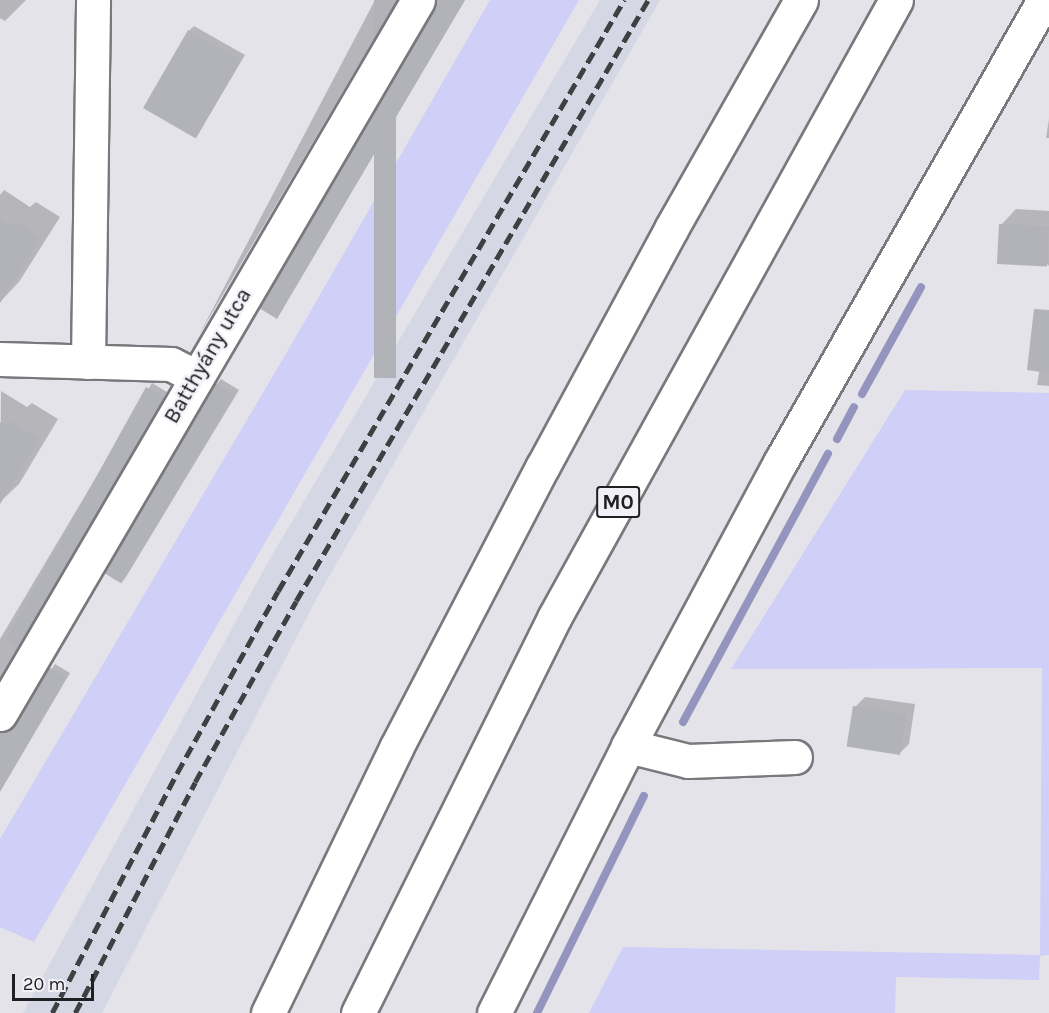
<!DOCTYPE html>
<html>
<head>
<meta charset="utf-8">
<style>
	body { margin:0 }
	#map { position:relative; width:1049px; height:1013px; overflow:hidden; background:#e3e3e9; font-family:Karla,sans-serif }
	div>[style] { position:absolute }
	.built>* { inset:0; background:#d6d7e4 }
	.green>* { inset:0; background:#cfcff8 }
	.shadow>* { inset:0; background:#0003 }
	.stream>* { height:8px; margin:-4px; padding:0 4px; transform-origin:4px; border-radius:4px; background:#9494be }
	.building>* { inset:0; background:#b2b3b8; transform-origin:0 0 }
	.roads { filter:drop-shadow(2px 0 #78787d) drop-shadow(-2px 0 #78787d) drop-shadow(0 2px #78787d) drop-shadow(0 -2px #78787d) }
	.minor>* { height:33px; margin:-16.5px; padding:0 16.5px; transform-origin:16.5px; border-radius:16.5px; background:#fff }
	.highway>* { height:33px; margin:-16.5px; padding:0 16.5px; transform-origin:16.5px; border-radius:16.5px; background:#fff }
	.rail>* { height:4.5px; margin-top:-2.25px; transform-origin:0; background:repeating-linear-gradient(90deg,#404043 0 12px,transparent 0 18px) }
	span { translate:-50% -50%; white-space:nowrap; text-align:center; line-height:1.15; -webkit-text-stroke:4.5px #f0f0f6; paint-order:stroke }
	.shield-label span { padding:2px 4px; background:#f0f0f6; border:2px solid; border-radius:4px; -webkit-text-stroke-width:0 }
	.shield-label { font-size:21px; color:#202022; font-weight:700 }
	.street-label { font-size:22px; color:#202022 }
	.scale { position:absolute; left:12px; top:974px; width:82px; height:27px; box-sizing:border-box; border:3px solid #202022; border-top:0; padding-left:8px; font-size:18px; line-height:21px; white-space:nowrap; color:#202022; -webkit-text-stroke:4px #f0f0f6; paint-order:stroke }
</style>
</head>
<body>
<div id="map">
	<div class="built">
		<div style="clip-path:polygon(600px 0,660px 0,319px 594px,102px 1013px,23px 1013px,268px 562px)"></div>
	</div>
	<div class="green">
		<div style="clip-path:polygon(490px 0,579px 0,34px 942px,0 927px,0 839px,287px 352px)"></div>
		<div style="clip-path:polygon(905px 390px,1049px 393px,1049px 955px,1040px 956px,1039px 980px,896px 977px,895px 1013px,589px 1013px,623px 947px,1040px 955px,1042px 668px,731px 669px)"></div>
	</div>
	<div class="shadow">
		<div style="clip-path:polygon(0 0,26px 0,5px 21px,0 18px)"></div>
		<div style="clip-path:polygon(375px 0,397px 0,199px 335px)"></div>
		<div style="clip-path:polygon(438px 0,465px 0,277px 317px,436px 10px)"></div>
		<div style="clip-path:polygon(194px 26px,245px 55px,197px 136px,189px 31px)"></div>
		<div style="clip-path:polygon(1049px 119px,1049px 138px,1046px 138px)"></div>
		<div style="clip-path:polygon(4px 190px,30px 207px,36px 202px,60px 217px,19px 282px,0 302px,0 195px)"></div>
		<div style="clip-path:polygon(1016px 209px,1049px 211px,1049px 266px,1001px 225px)"></div>
		<div style="clip-path:polygon(1049px 312px,1049px 386px,1037px 385px)"></div>
		<div style="clip-path:polygon(221px 379px,239px 390px,123px 582px,217px 384px)"></div>
		<div style="clip-path:polygon(152px 383px,167px 392px,0 678px,0 639px)"></div>
		<div style="clip-path:polygon(1px 391px,27px 407px,32px 403px,58px 419px,19px 484px,0 502px)"></div>
		<div style="clip-path:polygon(55px 664px,70px 673px,0 792px,0 727px,15px 726px)"></div>
		<div style="clip-path:polygon(865px 697px,915px 704px,909px 744px,899px 754px,855px 707px)"></div>
	</div>
	<div class="stream">
		<div style="left:862px;top:394px;width:122px;rotate:-61.1deg"></div>
		<div style="left:837px;top:439px;width:36px;rotate:-62deg"></div>
		<div style="left:683px;top:722px;width:305px;rotate:-61.6deg"></div>
		<div style="left:537px;top:1013px;width:242px;rotate:-63.8deg"></div>
	</div>
	<div class="building">
		<div style="left:374px;top:0;width:22px;height:378px"></div>
		<div style="clip-path:polygon(437px 0,465px 0,277px 319px,259px 308px,434px 9px)"></div>
		<div style="left:188px;top:30px;width:61px;height:90px;rotate:30deg"></div>
		<div style="clip-path:polygon(0 220px,11px 227px,15px 221px,41px 238px,0 303px)"></div>
		<div style="left:999px;top:224px;width:50px;height:40px;rotate:3deg"></div>
		<div style="clip-path:polygon(1034px 309px,1049px 310px,1049px 373px,1027px 370px)"></div>
		<div style="left:215px;top:383px;width:23px;height:220px;rotate:31deg"></div>
		<div style="left:146px;top:387px;width:21px;height:289px;rotate:29deg"></div>
		<div style="clip-path:polygon(11px 421px,40px 439px,0 504px,0 422px,8px 427px)"></div>
		<div style="clip-path:polygon(49px 667px,66px 678px,0 791px,0 733px,10px 730px,16px 723px)"></div>
		<div style="left:853px;top:706px;width:54px;height:41px;rotate:9deg"></div>
	</div>
	<div class="roads">
		<div class="minor">
			<div style="left:0;top:359px;width:171px;rotate:1.7deg"></div>
			<div style="left:171px;top:364px;width:28px;rotate:27deg"></div>
			<div style="left:88px;top:362px;width:362px;rotate:-89.2deg"></div>
			<div style="left:0;top:714px;width:827px;rotate:-59.65deg"></div>
			<div style="left:628px;top:746px;width:62px;rotate:14deg"></div>
			<div style="left:688px;top:761px;width:107px;rotate:-2.1deg"></div>
			<div style="left:494px;top:1013px;width:299px;rotate:-63.3deg"></div>
			<div style="left:628px;top:746px;width:323px;rotate:-61.8deg"></div>
			<div style="left:781px;top:461px;width:531px;rotate:-60.3deg"></div>
		</div>
		<div class="highway">
			<div style="left:268px;top:1013px;width:294px;rotate:-64.2deg"></div>
			<div style="left:396px;top:748px;width:318px;rotate:-62.5deg"></div>
			<div style="left:543px;top:466px;width:269px;rotate:-61.6deg"></div>
			<div style="left:671px;top:229px;width:263px;rotate:-60.4deg"></div>
			<div style="left:358px;top:1013px;width:441px;rotate:-63.6deg"></div>
			<div style="left:554px;top:618px;width:706px;rotate:-61.04deg"></div>
		</div>
	</div>
	<div class="rail">
		<div style="left:52px;top:1013px;width:271px;rotate:-62.5deg"></div>
		<div style="left:177px;top:773px;width:208px;rotate:-61deg"></div>
		<div style="left:278px;top:591px;width:685px;rotate:-59.65deg"></div>
		<div style="left:75px;top:1013px;width:260px;rotate:-62.5deg"></div>
		<div style="left:195px;top:782px;width:207px;rotate:-60.8deg"></div>
		<div style="left:296px;top:601px;width:696px;rotate:-59.64deg"></div>
	</div>
	<div class="shield-label">
		<span style="left:618px;top:502px">M0</span>
	</div>
	<div class="street-label">
		<span style="left:208px;top:356px;rotate:-60deg">Batthyány utca</span>
	</div>
	<div class="scale">20 m</div>
</div>
</body>
</html>
